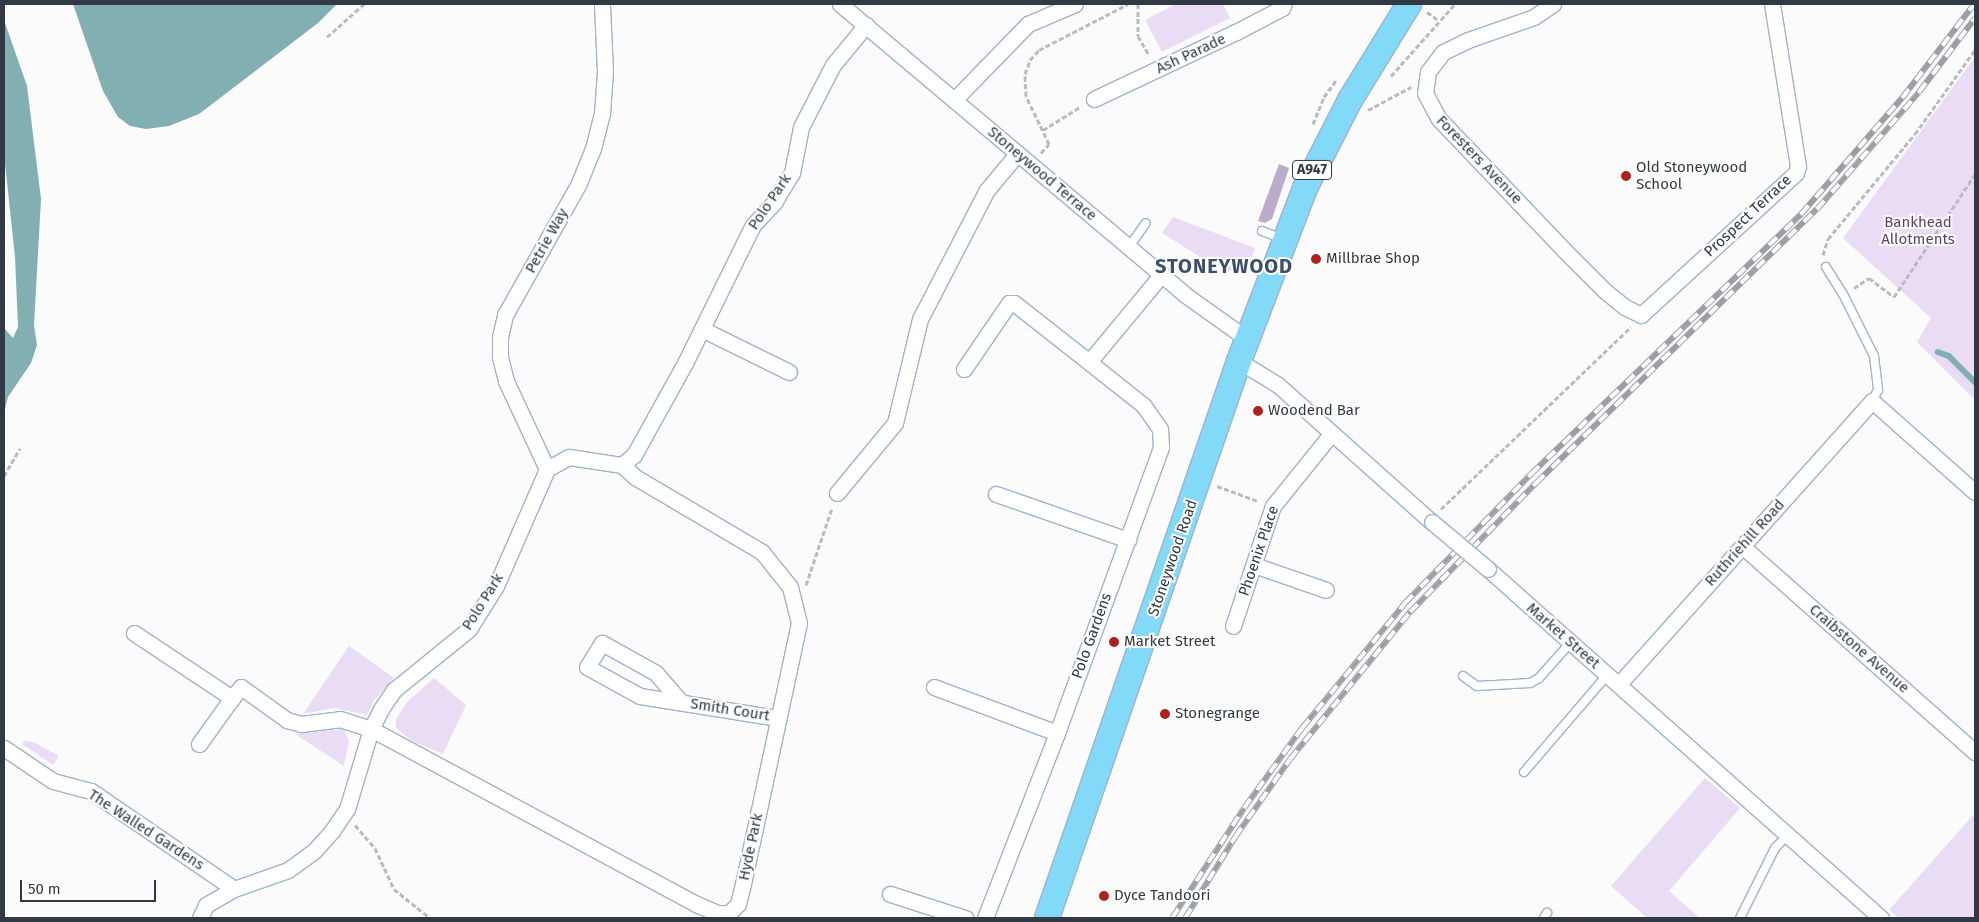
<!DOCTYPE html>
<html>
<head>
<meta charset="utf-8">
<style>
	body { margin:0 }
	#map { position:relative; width:1979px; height:922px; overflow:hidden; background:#fbfbfb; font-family:"Fira Sans",sans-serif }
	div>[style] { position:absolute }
	.green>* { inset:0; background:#e9dcf4 }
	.forest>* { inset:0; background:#bcaccb }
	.water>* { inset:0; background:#82afb2 }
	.stream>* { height:5.5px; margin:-2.75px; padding:0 2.75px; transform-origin:2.75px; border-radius:2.75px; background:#82afb2 }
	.path>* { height:3px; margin-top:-1.5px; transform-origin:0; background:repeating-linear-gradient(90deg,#b9bcbf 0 5px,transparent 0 7.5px) }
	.roads { filter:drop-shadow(1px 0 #9db3cf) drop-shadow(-1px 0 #9db3cf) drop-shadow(0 1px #9db3cf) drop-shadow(0 -1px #9db3cf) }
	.lane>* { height:8px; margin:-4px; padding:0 4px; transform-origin:4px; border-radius:4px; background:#fff }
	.street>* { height:15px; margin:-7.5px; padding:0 7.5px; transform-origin:7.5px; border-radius:7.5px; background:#fff }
	.primary>* { height:24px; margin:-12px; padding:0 12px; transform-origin:12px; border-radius:12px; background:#82d9f8 }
	.rail>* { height:5.5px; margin-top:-2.75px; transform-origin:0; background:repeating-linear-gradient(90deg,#fff 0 11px,#9ca0a6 0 22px); box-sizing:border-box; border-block:1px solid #9ca0a6 }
	.bridges { filter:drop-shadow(1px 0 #9db3cf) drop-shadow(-1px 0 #9db3cf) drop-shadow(0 1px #9db3cf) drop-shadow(0 -1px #9db3cf) }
	.street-bridge>* { height:15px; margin:-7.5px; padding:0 7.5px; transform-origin:7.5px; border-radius:7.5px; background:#fff }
	.dots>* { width:14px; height:14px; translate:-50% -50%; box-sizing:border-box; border:2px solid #fff; border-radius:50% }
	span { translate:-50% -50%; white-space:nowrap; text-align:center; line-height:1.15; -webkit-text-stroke:4px #fff; paint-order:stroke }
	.shield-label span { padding:1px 4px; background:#fff; border:1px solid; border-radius:4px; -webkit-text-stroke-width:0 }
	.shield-label { font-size:14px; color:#303944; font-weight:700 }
	.street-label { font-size:15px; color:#303944 }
	.poi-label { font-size:15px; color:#303944 }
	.left { translate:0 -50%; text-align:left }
	.park-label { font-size:15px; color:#5a426e }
	.district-label { font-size:20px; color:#3e5069; font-weight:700; letter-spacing:1px }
	.frame { position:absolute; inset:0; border:5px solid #303944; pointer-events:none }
	.scale { position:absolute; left:20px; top:880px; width:136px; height:22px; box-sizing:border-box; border:2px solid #303944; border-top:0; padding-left:6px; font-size:15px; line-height:18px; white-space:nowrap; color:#303944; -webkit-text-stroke:4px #fff; paint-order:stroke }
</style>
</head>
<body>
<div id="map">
	<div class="green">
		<div style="clip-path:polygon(1176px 4px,1223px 4px,1230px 18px,1162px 52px,1145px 20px)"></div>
		<div style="clip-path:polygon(1975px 57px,1975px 400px,1917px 342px,1931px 318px,1843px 238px)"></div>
		<div style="clip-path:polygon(1173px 217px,1255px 248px,1250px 263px,1242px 269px,1227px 271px,1197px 255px,1162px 233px)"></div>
		<div style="clip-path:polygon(349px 646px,394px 678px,375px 699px,367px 715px,334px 708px,303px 714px)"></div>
		<div style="clip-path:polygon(434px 678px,466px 705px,443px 754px,412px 741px,396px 728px,396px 719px,407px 702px)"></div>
		<div style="clip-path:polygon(344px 729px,349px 741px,344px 766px,295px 734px)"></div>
		<div style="clip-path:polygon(25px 740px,35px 743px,59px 756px,53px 765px,22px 744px)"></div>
		<div style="clip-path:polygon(1705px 778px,1740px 808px,1669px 891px,1700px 918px,1647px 918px,1611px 886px)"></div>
		<div style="clip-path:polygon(1975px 813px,1975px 918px,1899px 918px,1889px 910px)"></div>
	</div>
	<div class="forest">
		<div style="clip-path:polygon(1279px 164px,1289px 168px,1272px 219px,1265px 223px,1258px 221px)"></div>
	</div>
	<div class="water">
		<div style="clip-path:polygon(73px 4px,337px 4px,318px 23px,199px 114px,169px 126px,146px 129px,130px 126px,118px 117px,103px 91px)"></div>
		<div style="clip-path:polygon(4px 20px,27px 86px,41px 199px,34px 325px,37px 345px,31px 363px,8px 397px,4px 413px,4px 328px,13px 338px,18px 327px,15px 257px,4px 154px)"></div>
	</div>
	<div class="stream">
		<div style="left:1938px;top:352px;width:12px;rotate:20deg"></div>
		<div style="left:1949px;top:356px;width:37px;rotate:45deg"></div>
	</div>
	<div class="path">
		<div style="left:1138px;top:4px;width:32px;rotate:90deg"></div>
		<div style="left:1138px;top:36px;width:22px;rotate:60deg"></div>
		<div style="left:1427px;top:12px;width:14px;rotate:36deg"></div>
		<div style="left:327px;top:37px;width:50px;rotate:-41.7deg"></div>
		<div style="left:1391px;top:76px;width:96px;rotate:-48.4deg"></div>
		<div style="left:1368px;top:110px;width:49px;rotate:-28.1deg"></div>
		<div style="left:1313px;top:124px;width:29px;rotate:-68deg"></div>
		<div style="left:1324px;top:97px;width:22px;rotate:-54deg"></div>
		<div style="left:1043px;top:130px;width:44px;rotate:-31.9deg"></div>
		<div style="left:1041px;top:153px;width:12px;rotate:-48deg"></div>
		<div style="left:1049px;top:144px;width:53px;rotate:-115.6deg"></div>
		<div style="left:1026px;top:96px;width:22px;rotate:-93deg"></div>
		<div style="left:1025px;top:74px;width:15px;rotate:-70deg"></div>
		<div style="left:1030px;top:60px;width:13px;rotate:-48deg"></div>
		<div style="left:1039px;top:50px;width:100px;rotate:-27.3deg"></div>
		<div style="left:1823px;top:255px;width:17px;rotate:-73deg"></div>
		<div style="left:1828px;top:239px;width:136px;rotate:-50.4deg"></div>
		<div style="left:1915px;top:134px;width:103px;rotate:-54.5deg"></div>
		<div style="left:1854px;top:288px;width:18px;rotate:-34deg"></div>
		<div style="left:1869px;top:278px;width:31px;rotate:37deg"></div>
		<div style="left:1894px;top:297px;width:147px;rotate:-56.6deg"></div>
		<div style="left:4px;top:476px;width:32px;rotate:-60deg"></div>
		<div style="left:1217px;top:486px;width:44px;rotate:20.1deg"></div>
		<div style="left:1441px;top:509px;width:263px;rotate:-43.8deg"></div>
		<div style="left:806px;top:585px;width:81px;rotate:-71.3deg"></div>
		<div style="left:355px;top:825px;width:30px;rotate:49deg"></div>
		<div style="left:375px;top:848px;width:45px;rotate:65.1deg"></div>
		<div style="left:394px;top:889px;width:46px;rotate:38.9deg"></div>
	</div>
	<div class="roads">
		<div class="lane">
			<div style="left:1262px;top:231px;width:22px;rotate:21deg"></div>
			<div style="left:1129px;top:247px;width:29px;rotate:-55deg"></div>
			<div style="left:1826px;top:267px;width:32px;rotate:58deg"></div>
			<div style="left:1843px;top:294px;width:69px;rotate:63.4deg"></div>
			<div style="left:1874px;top:356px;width:34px;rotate:83deg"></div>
			<div style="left:1878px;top:390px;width:13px;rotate:119deg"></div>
			<div style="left:1463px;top:676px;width:17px;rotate:36deg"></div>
			<div style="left:1477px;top:686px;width:53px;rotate:-3.2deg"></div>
			<div style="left:1530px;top:683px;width:10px;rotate:-29deg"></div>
			<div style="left:1539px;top:678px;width:48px;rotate:-48.4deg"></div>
			<div style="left:1524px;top:772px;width:129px;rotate:-49.4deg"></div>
			<div style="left:1544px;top:918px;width:6px;rotate:-59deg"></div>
			<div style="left:1740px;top:918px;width:78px;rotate:-63.4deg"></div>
			<div style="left:1775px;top:848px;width:18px;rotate:-45deg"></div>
		</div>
		<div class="street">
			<div style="left:840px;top:4px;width:450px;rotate:40.1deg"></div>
			<div style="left:1184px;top:294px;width:77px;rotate:35.5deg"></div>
			<div style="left:1553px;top:4px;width:23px;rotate:146deg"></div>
			<div style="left:1534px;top:17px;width:70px;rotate:160.8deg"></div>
			<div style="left:1468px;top:40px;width:28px;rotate:154deg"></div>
			<div style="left:1443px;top:52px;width:25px;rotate:127deg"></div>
			<div style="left:1428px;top:72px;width:21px;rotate:98deg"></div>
			<div style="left:1425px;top:93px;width:30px;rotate:62deg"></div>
			<div style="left:1439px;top:119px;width:182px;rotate:46.3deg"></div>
			<div style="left:1565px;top:251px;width:57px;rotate:45deg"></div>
			<div style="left:1605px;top:291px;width:26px;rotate:39deg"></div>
			<div style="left:1625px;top:307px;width:18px;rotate:27deg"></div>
			<div style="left:1641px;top:315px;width:210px;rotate:-42.5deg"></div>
			<div style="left:1796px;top:173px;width:7px;rotate:-74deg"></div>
			<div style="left:1798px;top:166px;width:164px;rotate:-99.1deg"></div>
			<div style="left:955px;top:99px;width:105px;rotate:-45.8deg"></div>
			<div style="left:1028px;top:24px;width:51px;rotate:-23.1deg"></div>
			<div style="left:1094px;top:99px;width:157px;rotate:-25.3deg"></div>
			<div style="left:1236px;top:32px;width:52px;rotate:-27.6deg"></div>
			<div style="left:1282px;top:8px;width:4px;rotate:-63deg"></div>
			<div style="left:702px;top:329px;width:97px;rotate:26.3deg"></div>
			<div style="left:1239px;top:361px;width:46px;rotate:31.6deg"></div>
			<div style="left:1278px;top:385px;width:206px;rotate:41.7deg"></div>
			<div style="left:964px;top:369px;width:80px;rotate:-55.7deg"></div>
			<div style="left:1009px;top:303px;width:5px"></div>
			<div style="left:1014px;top:303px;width:95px;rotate:38.2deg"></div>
			<div style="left:547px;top:469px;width:97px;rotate:-115deg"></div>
			<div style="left:506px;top:381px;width:25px;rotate:-104deg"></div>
			<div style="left:500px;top:357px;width:20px;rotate:-90deg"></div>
			<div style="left:500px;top:337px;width:23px;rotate:-77deg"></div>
			<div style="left:505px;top:315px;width:151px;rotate:-60.7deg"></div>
			<div style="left:579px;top:183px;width:37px;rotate:-68deg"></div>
			<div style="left:593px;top:149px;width:36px;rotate:-76deg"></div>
			<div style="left:602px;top:114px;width:43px;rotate:-86deg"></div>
			<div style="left:605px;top:71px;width:67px;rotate:-92.6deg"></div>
			<div style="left:837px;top:493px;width:91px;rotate:-50.4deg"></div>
			<div style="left:895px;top:423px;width:107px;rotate:-76.5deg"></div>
			<div style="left:920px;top:319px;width:145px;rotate:-62.6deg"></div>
			<div style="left:987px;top:190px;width:47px;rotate:-50.2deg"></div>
			<div style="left:996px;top:494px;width:140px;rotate:19.2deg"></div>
			<div style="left:1742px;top:546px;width:311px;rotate:41.5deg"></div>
			<div style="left:1254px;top:565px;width:76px;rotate:19.1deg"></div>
			<div style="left:1488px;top:569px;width:526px;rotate:41.61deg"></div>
			<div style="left:1233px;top:626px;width:126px;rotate:-71.6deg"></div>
			<div style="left:1273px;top:506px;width:92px;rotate:-51.1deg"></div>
			<div style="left:134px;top:633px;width:118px;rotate:33.6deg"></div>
			<div style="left:232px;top:698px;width:14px;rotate:-51deg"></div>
			<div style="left:241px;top:687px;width:57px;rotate:35.7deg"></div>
			<div style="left:287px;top:720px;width:15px;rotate:16deg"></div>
			<div style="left:301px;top:724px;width:39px;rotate:-7deg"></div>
			<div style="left:340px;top:719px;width:33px;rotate:18deg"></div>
			<div style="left:371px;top:729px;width:369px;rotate:28.3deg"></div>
			<div style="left:696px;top:904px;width:23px;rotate:23deg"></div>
			<div style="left:717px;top:913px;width:12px"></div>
			<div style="left:729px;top:913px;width:13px;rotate:-45deg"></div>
			<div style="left:738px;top:904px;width:21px;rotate:-76deg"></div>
			<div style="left:743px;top:884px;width:267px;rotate:-77.9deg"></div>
			<div style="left:799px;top:623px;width:37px;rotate:-104deg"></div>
			<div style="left:790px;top:587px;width:45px;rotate:-128.7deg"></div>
			<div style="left:762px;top:552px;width:147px;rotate:-149.4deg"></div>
			<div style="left:635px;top:477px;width:18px;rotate:-137deg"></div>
			<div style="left:1619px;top:684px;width:380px;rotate:-48.2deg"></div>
			<div style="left:1872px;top:401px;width:137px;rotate:41.5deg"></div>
			<div style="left:934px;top:687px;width:131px;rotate:20.5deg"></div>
			<div style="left:681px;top:702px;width:38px;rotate:-131deg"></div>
			<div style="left:656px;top:673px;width:62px;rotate:-150.9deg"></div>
			<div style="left:602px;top:643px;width:28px;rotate:122deg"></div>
			<div style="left:587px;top:667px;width:60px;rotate:28.7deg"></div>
			<div style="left:640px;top:696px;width:140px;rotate:9.1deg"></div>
			<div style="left:199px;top:744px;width:57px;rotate:-54.3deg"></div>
			<div style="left:4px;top:748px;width:59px;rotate:34deg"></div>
			<div style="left:53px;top:781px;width:39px;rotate:15deg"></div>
			<div style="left:91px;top:791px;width:173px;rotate:34.4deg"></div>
			<div style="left:890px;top:894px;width:79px;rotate:17.7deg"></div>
			<div style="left:200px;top:918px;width:14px;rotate:-65deg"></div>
			<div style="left:206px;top:905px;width:32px;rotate:-30deg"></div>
			<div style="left:234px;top:889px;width:57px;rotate:-19.4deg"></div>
			<div style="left:288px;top:870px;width:32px;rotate:-36deg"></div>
			<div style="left:314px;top:851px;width:27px;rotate:-48deg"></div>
			<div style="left:332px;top:831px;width:27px;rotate:-56deg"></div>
			<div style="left:347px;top:809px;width:84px;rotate:-73.3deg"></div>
			<div style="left:371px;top:729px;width:22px;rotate:-63deg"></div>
			<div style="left:381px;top:709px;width:23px;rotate:-56deg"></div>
			<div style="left:394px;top:690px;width:97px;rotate:-39.1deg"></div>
			<div style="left:469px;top:629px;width:51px;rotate:-57.9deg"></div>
			<div style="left:496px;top:586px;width:128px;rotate:-66.4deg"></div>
			<div style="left:547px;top:469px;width:25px;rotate:-29deg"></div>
			<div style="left:569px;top:457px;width:54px;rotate:8.6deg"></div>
			<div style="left:622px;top:465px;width:16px;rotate:-40deg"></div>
			<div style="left:634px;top:455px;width:105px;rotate:-61deg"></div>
			<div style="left:685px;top:363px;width:154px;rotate:-63.8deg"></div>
			<div style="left:753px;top:225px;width:33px;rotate:-47deg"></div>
			<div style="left:775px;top:201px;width:33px;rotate:-59deg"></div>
			<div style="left:792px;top:173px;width:47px;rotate:-78.9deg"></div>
			<div style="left:801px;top:127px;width:70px;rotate:-62.7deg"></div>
			<div style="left:833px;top:65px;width:52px;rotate:-50.5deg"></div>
			<div style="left:985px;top:918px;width:199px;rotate:-68.7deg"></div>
			<div style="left:1057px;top:733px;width:304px;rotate:-70deg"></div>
			<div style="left:1161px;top:447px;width:18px;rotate:-93deg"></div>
			<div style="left:1160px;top:429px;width:29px;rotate:-125deg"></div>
			<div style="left:1143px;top:405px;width:69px;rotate:-141.5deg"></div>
			<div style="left:1089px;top:362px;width:114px;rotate:-50.3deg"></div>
		</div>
		<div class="primary">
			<div style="left:1047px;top:918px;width:589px;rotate:-70.98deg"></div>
			<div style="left:1239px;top:361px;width:185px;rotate:-69.1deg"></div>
			<div style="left:1305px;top:188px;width:99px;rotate:-62.9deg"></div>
			<div style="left:1350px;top:100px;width:113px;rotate:-58.4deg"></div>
		</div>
	</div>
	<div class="rail">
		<div style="left:1172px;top:918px;width:131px;rotate:-56.8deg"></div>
		<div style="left:1244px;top:808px;width:99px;rotate:-54.1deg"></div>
		<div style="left:1302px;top:728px;width:162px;rotate:-50.5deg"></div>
		<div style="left:1405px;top:603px;width:180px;rotate:-45.7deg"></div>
		<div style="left:1531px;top:474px;width:375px;rotate:-43.9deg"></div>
		<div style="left:1801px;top:214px;width:154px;rotate:-49deg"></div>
		<div style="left:1902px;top:98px;width:118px;rotate:-52.5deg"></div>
		<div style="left:1185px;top:918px;width:95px;rotate:-58.3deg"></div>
		<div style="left:1235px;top:837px;width:95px;rotate:-54.8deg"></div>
		<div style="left:1290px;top:759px;width:190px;rotate:-50.8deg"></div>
		<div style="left:1410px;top:612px;width:180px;rotate:-45.7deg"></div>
		<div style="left:1536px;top:483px;width:392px;rotate:-44.3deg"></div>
		<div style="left:1817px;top:209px;width:155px;rotate:-48.9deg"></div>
		<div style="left:1919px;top:92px;width:93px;rotate:-52.9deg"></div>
	</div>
	<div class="bridges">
		<div class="street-bridge">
			<div style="left:1432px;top:522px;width:73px;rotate:40deg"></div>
		</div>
	</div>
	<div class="dots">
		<div style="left:1626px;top:176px;background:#b0201d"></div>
		<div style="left:1316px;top:259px;background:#b0201d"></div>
		<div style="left:1258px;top:411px;background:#b0201d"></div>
		<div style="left:1114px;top:642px;background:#b0201d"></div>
		<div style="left:1165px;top:714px;background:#b0201d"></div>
		<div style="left:1104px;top:896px;background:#b0201d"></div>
	</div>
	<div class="shield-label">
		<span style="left:1312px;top:170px">A947</span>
	</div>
	<div class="street-label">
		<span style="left:1191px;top:54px;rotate:-25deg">Ash Parade</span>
		<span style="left:1479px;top:160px;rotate:46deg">Foresters Avenue</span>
		<span style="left:1042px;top:174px;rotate:40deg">Stoneywood Terrace</span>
		<span style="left:770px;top:202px;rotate:-56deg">Polo Park</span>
		<span style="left:1748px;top:216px;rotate:-43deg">Prospect Terrace</span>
		<span style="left:547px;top:241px;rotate:-61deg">Petrie Way</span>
		<span style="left:1745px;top:543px;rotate:-48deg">Ruthriehill Road</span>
		<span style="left:1259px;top:551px;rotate:-71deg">Phoenix Place</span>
		<span style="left:1173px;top:558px;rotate:-71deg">Stoneywood Road</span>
		<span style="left:483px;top:602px;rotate:-58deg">Polo Park</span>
		<span style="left:1092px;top:636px;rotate:-70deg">Polo Gardens</span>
		<span style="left:1563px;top:636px;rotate:41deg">Market Street</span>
		<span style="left:1859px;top:649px;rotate:41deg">Craibstone Avenue</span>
		<span style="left:730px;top:710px;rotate:9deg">Smith Court</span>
		<span style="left:146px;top:830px;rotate:33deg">The Walled Gardens</span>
		<span style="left:751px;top:847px;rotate:-78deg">Hyde Park</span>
	</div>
	<div class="poi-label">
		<span class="left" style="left:1636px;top:176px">Old Stoneywood<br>School</span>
		<span class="left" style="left:1326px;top:259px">Millbrae Shop</span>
		<span class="left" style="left:1268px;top:411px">Woodend Bar</span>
		<span class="left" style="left:1124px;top:642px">Market Street</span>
		<span class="left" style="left:1175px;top:714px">Stonegrange</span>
		<span class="left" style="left:1114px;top:896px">Dyce Tandoori</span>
	</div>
	<div class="park-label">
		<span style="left:1918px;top:231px">Bankhead<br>Allotments</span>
	</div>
	<div class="district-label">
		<span style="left:1224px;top:266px">STONEYWOOD</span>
	</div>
	<div class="frame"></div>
	<div class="scale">50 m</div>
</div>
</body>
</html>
